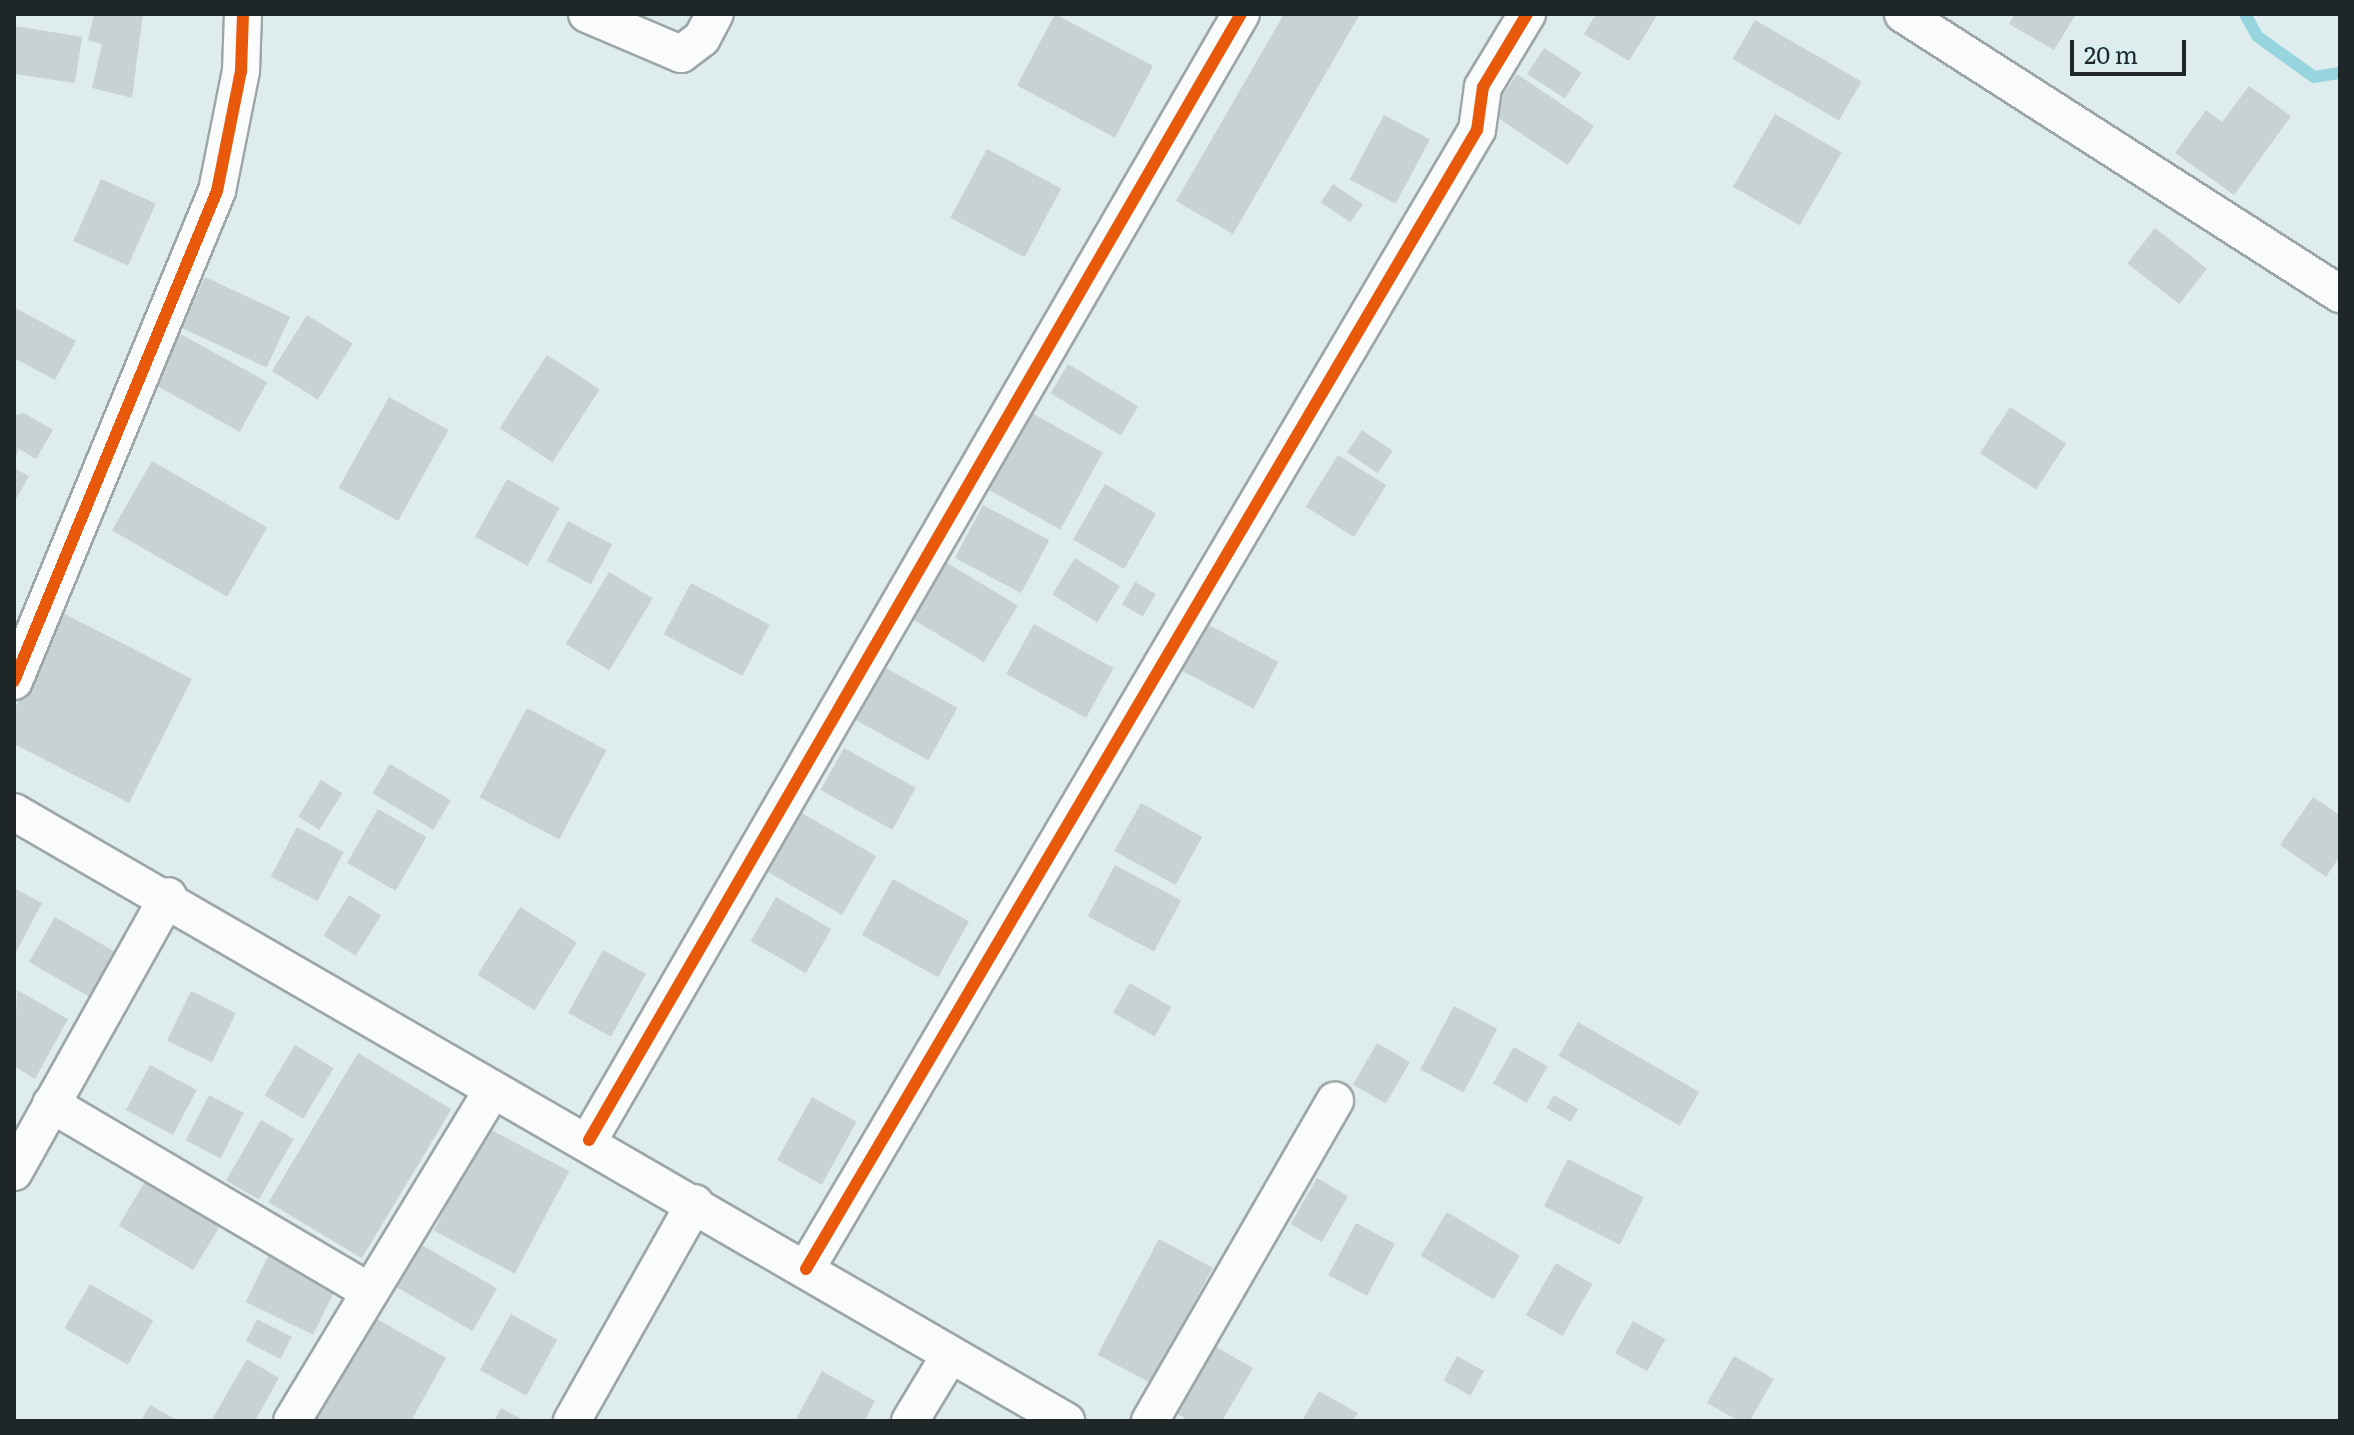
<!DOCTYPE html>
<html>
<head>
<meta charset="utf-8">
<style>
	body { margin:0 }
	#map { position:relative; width:2354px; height:1435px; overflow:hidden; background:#dfeced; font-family:Literata,serif }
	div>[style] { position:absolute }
	.stream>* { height:12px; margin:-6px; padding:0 6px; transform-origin:6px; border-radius:6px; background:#96d4de }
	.building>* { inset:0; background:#c8d2d4; transform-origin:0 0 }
	.roads { filter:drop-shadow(2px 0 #9ca6a8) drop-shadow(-2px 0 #9ca6a8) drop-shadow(0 2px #9ca6a8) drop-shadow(0 -2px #9ca6a8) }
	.street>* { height:36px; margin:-18px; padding:0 18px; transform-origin:18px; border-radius:18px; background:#fafcfc }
	.cycleway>* { height:12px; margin:-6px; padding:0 6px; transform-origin:6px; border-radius:6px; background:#e8590c }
	span { translate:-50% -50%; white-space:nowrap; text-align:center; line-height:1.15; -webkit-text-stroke:7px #d9f0f3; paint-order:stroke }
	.frame { position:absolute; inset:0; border:16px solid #1e2628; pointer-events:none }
	.scale { position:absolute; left:2070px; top:40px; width:116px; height:36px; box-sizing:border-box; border:4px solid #1e2628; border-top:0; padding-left:10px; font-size:24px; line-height:28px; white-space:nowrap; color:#1e2628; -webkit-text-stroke:6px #d9f0f3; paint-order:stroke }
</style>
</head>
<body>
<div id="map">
	<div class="stream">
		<div style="left:2245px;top:14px;width:25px;rotate:61deg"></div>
		<div style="left:2257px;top:36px;width:70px;rotate:35.7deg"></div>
		<div style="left:2314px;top:77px;width:26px;rotate:-9deg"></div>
	</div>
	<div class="building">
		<div style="clip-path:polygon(94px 14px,143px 14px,132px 98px,92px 88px,102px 44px,88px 40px)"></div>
		<div style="left:1055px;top:14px;width:111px;height:81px;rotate:28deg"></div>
		<div style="clip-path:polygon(1284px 14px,1360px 14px,1233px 234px,1176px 201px)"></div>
		<div style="clip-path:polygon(1596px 14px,1658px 14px,1629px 61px,1584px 34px)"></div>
		<div style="clip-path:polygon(2015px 14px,2076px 14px,2054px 50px,2009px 24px)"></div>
		<div style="left:1755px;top:20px;width:123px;height:45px;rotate:30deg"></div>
		<div style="left:14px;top:26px;width:69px;height:47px;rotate:9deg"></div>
		<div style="left:1544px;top:48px;width:45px;height:31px;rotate:33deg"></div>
		<div style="left:1517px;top:74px;width:93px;height:47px;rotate:34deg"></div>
		<div style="clip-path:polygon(2249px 86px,2291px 116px,2234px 195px,2175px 153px,2206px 110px,2222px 122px)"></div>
		<div style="left:1775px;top:114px;width:77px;height:84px;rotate:30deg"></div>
		<div style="left:1384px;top:115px;width:52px;height:73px;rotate:28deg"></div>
		<div style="left:987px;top:149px;width:84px;height:78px;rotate:28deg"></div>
		<div style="left:101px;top:179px;width:60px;height:68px;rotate:24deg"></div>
		<div style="left:1333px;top:184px;width:36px;height:22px;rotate:34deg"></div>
		<div style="left:2155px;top:228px;width:66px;height:45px;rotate:38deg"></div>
		<div style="left:205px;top:277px;width:94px;height:56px;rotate:25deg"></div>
		<div style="clip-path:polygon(14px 307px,76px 341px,55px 380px,14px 358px)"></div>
		<div style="left:307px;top:315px;width:54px;height:66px;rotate:32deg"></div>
		<div style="left:179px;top:333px;width:101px;height:57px;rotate:29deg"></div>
		<div style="left:547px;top:355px;width:63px;height:87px;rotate:33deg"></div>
		<div style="left:1068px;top:364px;width:82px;height:34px;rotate:31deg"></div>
		<div style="left:389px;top:397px;width:68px;height:104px;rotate:29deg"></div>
		<div style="left:1019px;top:406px;width:96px;height:88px;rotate:29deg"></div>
		<div style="left:2010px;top:407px;width:67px;height:55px;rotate:33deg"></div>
		<div style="clip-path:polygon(24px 413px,53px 430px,36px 459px,19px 449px,14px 461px,14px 415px)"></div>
		<div style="left:1362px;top:430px;width:37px;height:27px;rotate:34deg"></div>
		<div style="left:1338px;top:455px;width:57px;height:61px;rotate:32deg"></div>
		<div style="left:152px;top:461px;width:133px;height:80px;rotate:30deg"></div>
		<div style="clip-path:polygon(14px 468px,29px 476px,14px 503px)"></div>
		<div style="left:507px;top:479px;width:60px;height:66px;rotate:29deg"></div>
		<div style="left:1105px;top:484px;width:59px;height:64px;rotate:30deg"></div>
		<div style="left:983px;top:505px;width:75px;height:60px;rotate:28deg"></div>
		<div style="left:568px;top:521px;width:50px;height:45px;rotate:28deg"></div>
		<div style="left:939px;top:558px;width:92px;height:66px;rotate:31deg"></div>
		<div style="left:1075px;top:558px;width:53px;height:43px;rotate:32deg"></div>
		<div style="left:609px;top:572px;width:51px;height:84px;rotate:31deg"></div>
		<div style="left:1135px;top:582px;width:24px;height:26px;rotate:30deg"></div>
		<div style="left:691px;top:583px;width:89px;height:58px;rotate:28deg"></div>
		<div style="clip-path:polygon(63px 613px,192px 679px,129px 803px,14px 744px,14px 710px)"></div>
		<div style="left:1034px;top:624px;width:91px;height:57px;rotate:29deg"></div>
		<div style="left:1207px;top:624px;width:81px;height:53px;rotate:28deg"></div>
		<div style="left:884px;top:667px;width:84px;height:60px;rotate:29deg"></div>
		<div style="left:527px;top:708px;width:90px;height:101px;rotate:28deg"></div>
		<div style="left:844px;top:748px;width:82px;height:48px;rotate:29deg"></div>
		<div style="left:390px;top:764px;width:71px;height:34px;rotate:31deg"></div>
		<div style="left:321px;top:780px;width:25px;height:43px;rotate:32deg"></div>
		<div style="clip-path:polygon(2313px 797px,2340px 815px,2340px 856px,2326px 877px,2280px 845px)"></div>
		<div style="left:1141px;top:803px;width:70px;height:55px;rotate:29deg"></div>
		<div style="left:793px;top:808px;width:96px;height:68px;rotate:30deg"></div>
		<div style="left:378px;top:809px;width:56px;height:62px;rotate:30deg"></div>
		<div style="left:297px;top:827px;width:53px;height:56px;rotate:28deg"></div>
		<div style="left:1115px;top:865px;width:75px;height:58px;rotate:28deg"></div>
		<div style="left:893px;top:879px;width:87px;height:64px;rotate:29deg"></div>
		<div style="clip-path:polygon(14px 888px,42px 903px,14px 956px)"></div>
		<div style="left:349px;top:895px;width:38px;height:48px;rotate:32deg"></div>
		<div style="left:776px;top:897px;width:64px;height:51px;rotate:30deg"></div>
		<div style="left:520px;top:907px;width:67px;height:80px;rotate:32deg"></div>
		<div style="left:55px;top:917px;width:69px;height:52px;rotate:30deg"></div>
		<div style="left:603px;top:950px;width:49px;height:72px;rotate:29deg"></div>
		<div style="left:1130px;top:983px;width:48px;height:34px;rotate:30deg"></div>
		<div style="clip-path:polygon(17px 990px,68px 1019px,35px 1079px,14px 1066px)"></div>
		<div style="left:191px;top:991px;width:50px;height:55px;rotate:26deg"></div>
		<div style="left:1454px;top:1006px;width:49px;height:72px;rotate:28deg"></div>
		<div style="left:1578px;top:1022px;width:140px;height:39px;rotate:30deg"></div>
		<div style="left:1377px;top:1043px;width:38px;height:48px;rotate:30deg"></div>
		<div style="left:295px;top:1045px;width:45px;height:59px;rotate:31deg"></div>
		<div style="left:1514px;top:1047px;width:39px;height:42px;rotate:30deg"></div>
		<div style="left:358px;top:1053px;width:109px;height:174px;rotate:31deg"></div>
		<div style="left:150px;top:1065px;width:53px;height:51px;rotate:28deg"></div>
		<div style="left:209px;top:1095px;width:39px;height:51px;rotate:27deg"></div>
		<div style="left:1554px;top:1095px;width:28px;height:15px;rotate:30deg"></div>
		<div style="left:812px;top:1097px;width:51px;height:72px;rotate:29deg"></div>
		<div style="left:261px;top:1120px;width:38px;height:70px;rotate:30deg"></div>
		<div style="left:488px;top:1128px;width:92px;height:116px;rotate:28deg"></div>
		<div style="left:1568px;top:1159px;width:85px;height:53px;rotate:27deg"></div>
		<div style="left:1317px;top:1178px;width:36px;height:53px;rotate:30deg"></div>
		<div style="left:146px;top:1180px;width:87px;height:53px;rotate:31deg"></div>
		<div style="left:1447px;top:1212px;width:85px;height:51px;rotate:31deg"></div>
		<div style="left:1356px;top:1223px;width:44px;height:59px;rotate:28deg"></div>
		<div style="left:1159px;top:1239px;width:61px;height:131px;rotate:28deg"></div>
		<div style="left:420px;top:1244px;width:89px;height:49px;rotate:30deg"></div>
		<div style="left:272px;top:1248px;width:75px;height:60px;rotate:26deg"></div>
		<div style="left:1556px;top:1263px;width:42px;height:60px;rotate:30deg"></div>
		<div style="left:90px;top:1284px;width:73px;height:51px;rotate:30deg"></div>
		<div style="clip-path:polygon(368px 1314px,446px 1358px,411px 1421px,317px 1421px,311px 1418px)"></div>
		<div style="left:511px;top:1314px;width:53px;height:64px;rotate:29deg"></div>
		<div style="left:257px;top:1319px;width:39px;height:25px;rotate:27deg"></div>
		<div style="left:1633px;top:1321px;width:37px;height:37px;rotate:29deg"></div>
		<div style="clip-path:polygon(1211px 1344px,1253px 1368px,1222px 1421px,1190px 1421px,1172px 1411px)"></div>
		<div style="left:1457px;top:1356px;width:31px;height:28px;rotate:29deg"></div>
		<div style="left:1734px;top:1356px;width:46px;height:54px;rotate:30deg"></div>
		<div style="clip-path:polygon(247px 1359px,279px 1378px,255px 1421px,211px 1421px)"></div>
		<div style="clip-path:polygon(822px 1371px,875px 1401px,864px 1421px,795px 1421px)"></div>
		<div style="clip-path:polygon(1319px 1391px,1358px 1413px,1353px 1421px,1302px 1421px)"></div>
		<div style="clip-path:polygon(150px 1405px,179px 1421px,141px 1421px)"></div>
		<div style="clip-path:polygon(501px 1408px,525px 1421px,494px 1421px)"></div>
	</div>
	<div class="roads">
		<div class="street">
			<div style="left:587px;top:14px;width:102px;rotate:23.1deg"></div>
			<div style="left:681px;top:54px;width:26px;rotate:-37deg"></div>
			<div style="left:702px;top:38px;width:27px;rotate:-62deg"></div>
			<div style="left:1903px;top:14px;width:519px;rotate:32.65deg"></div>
			<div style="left:14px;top:681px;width:530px;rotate:-67.5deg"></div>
			<div style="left:217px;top:191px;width:122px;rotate:-78.7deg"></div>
			<div style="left:241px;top:71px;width:57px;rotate:-88deg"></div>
			<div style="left:14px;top:812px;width:1216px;rotate:30.07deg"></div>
			<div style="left:51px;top:1104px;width:370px;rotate:30.5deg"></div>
			<div style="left:589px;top:1140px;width:1301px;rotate:-59.93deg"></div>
			<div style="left:14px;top:1172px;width:316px;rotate:-60.8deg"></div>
			<div style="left:806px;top:1269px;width:1322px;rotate:-59.5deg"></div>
			<div style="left:1477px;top:130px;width:43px;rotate:-82.1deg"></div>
			<div style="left:1483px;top:87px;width:85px;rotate:-58.9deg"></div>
			<div style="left:292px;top:1421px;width:386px;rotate:-58.8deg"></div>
			<div style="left:572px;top:1421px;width:250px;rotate:-60.6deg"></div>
			<div style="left:910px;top:1421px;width:77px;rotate:-58.8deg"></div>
			<div style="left:1150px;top:1421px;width:370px;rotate:-60deg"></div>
		</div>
	</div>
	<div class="cycleway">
		<div style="left:14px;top:681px;width:530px;rotate:-67.5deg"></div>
		<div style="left:217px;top:191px;width:122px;rotate:-78.7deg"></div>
		<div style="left:241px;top:71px;width:57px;rotate:-88deg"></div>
		<div style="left:589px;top:1140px;width:1301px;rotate:-59.93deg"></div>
		<div style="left:806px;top:1269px;width:1322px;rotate:-59.5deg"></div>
		<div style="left:1477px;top:130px;width:43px;rotate:-82.1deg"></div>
		<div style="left:1483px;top:87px;width:85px;rotate:-58.9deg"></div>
	</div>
	<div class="frame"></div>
	<div class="scale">20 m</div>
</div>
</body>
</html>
